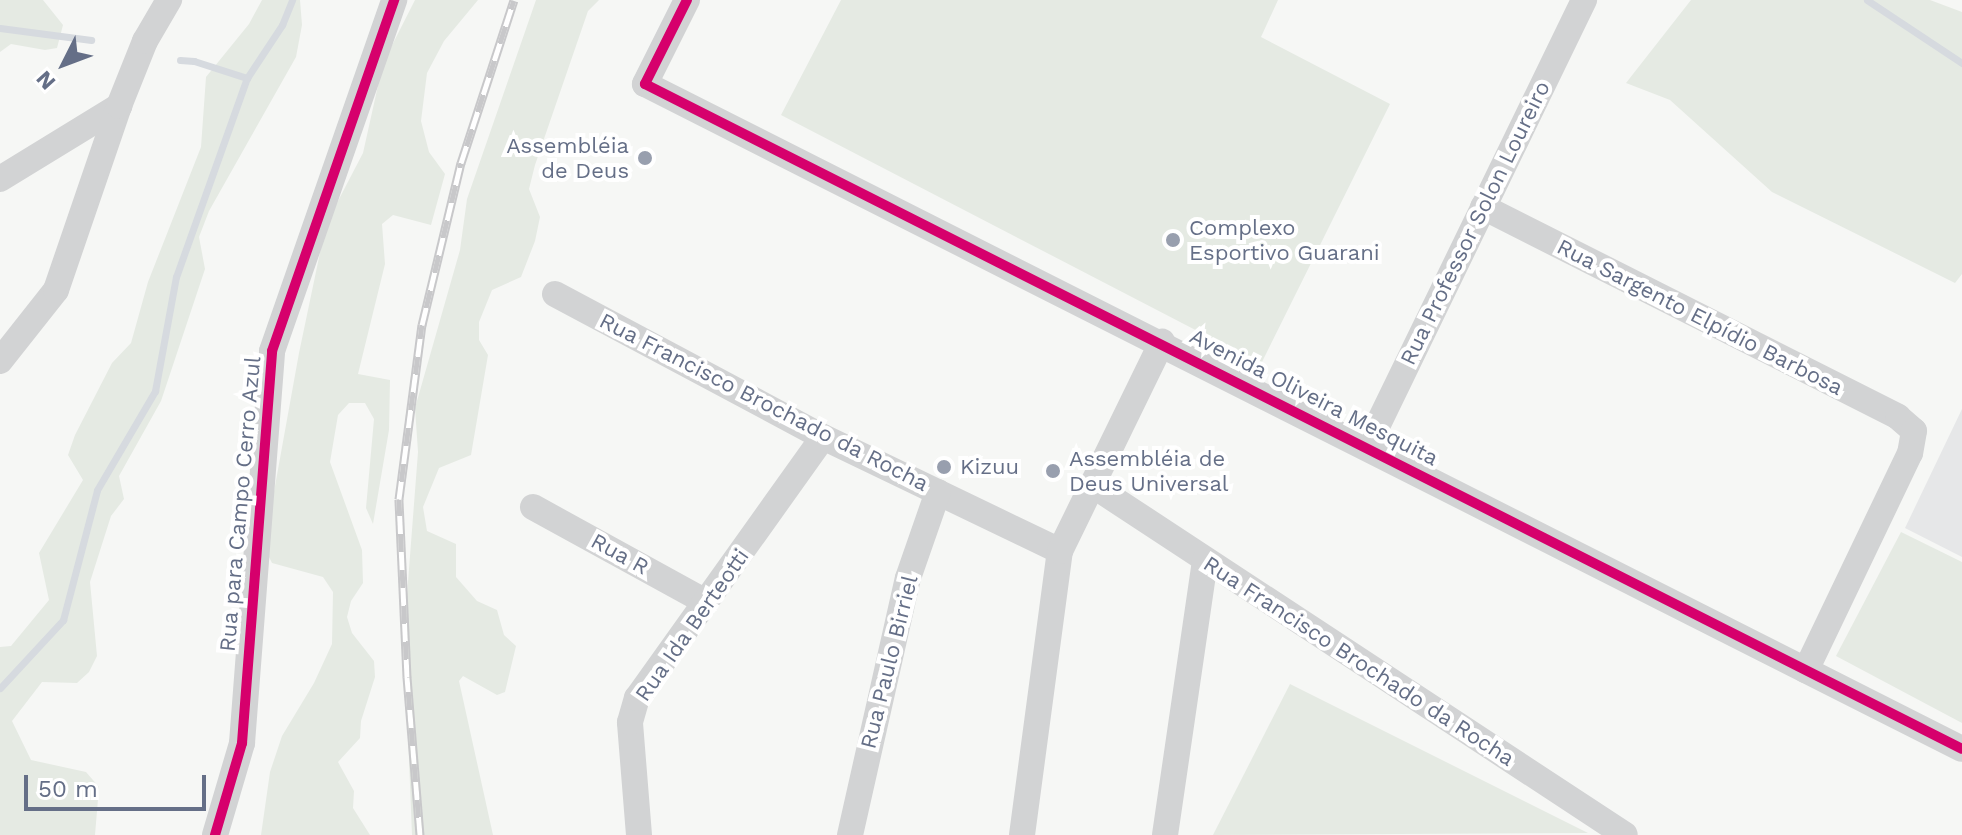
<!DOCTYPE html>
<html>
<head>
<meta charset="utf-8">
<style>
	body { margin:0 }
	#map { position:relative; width:1962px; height:835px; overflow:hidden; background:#f6f7f5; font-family:"Work Sans",sans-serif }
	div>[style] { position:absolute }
	.built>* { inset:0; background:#e6e7e8 }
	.green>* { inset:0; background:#e5eae3 }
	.stream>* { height:7px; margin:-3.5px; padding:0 3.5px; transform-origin:3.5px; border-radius:3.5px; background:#d6dadf }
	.minor>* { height:26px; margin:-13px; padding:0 13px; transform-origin:13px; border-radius:13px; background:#d2d3d4 }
	.rail>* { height:9px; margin-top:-4.5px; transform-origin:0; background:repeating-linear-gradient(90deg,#fff 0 18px,#c8c8ca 0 36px); box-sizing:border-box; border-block:2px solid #c8c8ca }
	.cycleway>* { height:10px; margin:-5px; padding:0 5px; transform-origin:5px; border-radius:5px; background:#d6006c }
	.dots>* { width:22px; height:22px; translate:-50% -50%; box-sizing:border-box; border:4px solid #fff; border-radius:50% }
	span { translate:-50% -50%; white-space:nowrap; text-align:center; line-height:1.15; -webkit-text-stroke:8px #fff; paint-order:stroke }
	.poi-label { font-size:22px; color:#656f87 }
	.right { translate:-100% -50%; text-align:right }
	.left { translate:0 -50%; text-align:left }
	.street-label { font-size:22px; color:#656f87 }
	.north { position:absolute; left:24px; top:24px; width:80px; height:80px; -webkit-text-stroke:6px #fff; paint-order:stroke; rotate:228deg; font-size:22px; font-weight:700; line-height:32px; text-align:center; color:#656f87 }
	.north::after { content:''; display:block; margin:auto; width:28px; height:36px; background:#656f87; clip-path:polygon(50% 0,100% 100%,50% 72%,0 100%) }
	.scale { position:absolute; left:24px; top:775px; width:182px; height:36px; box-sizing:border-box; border:4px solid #656f87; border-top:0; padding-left:10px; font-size:24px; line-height:28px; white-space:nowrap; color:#656f87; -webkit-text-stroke:6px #fff; paint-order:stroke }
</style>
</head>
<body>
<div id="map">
	<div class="built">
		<div style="clip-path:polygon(1962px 409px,1962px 557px,1905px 528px)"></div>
	</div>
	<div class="green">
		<div style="clip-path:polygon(0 0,43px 0,63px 25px,57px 48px,45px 50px,11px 44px,0 52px)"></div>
		<div style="clip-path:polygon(262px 0,300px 0,302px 25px,296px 57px,209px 211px,199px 237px,205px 269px,161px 401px,119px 476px,124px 499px,111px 516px,90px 582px,97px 656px,89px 672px,77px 683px,42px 682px,12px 721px,31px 760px,86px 772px,99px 787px,95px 835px,0 835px,0 647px,11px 646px,49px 600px,39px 553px,83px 480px,68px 455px,75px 435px,112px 363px,131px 343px,148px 282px,201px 147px,206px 77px,249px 24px)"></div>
		<div style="clip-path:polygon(415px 0,478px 0,444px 41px,427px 73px,421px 121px,429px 152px,445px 174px,431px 225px,393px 215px,382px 224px,385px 264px,358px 374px,390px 380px,389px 430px,373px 524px,366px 508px,374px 419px,365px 403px,349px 403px,338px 415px,330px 462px,362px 550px,363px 583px,351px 601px,347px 617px,352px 633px,374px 661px,375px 677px,361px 721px,360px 738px,338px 762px,354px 791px,353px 808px,370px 835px,261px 835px,270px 772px,282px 736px,314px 683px,332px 644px,333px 592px,323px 577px,272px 563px,264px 547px,299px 353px,326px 224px,363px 153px,383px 63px)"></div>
		<div style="clip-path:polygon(536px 0,599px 0,588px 11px,535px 165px,529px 189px,540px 217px,535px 241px,521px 277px,492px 290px,479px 322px,479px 340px,488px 355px,471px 455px,439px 468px,423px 507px,427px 531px,456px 544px,456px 577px,477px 601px,497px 610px,504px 635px,516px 646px,505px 692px,497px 695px,463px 676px,459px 681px,493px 835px,412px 835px,404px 634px,418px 452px,415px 408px,460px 250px,467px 199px)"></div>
		<div style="clip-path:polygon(841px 0,1278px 0,1261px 37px,1390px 104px,1261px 364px,781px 115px)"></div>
		<div style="clip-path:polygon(1691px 0,1930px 0,1962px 12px,1962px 274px,1955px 283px,1772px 192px,1670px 100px,1626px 83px)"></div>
		<div style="clip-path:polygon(1901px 532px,1962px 562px,1962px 723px,1836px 656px)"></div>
		<div style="clip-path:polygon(1290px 684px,1588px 833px,1213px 835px)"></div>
	</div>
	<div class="stream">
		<div style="left:1867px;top:0;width:114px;rotate:33.6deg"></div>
		<div style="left:0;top:28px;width:92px;rotate:7.5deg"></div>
		<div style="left:180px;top:60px;width:14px;rotate:4deg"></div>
		<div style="left:194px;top:61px;width:56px;rotate:17.8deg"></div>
		<div style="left:0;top:688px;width:93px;rotate:-47.2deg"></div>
		<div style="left:63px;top:620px;width:134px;rotate:-75.3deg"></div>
		<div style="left:97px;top:490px;width:115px;rotate:-59.6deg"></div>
		<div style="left:155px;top:391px;width:116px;rotate:-79.6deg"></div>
		<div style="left:176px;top:277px;width:211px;rotate:-70.4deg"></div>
		<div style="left:247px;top:78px;width:64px;rotate:-56.6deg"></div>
		<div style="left:282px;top:25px;width:27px;rotate:-68deg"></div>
	</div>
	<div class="minor">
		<div style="left:687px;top:0;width:94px;rotate:116.6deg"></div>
		<div style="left:645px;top:84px;width:1475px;rotate:26.79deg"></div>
		<div style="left:0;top:179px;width:140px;rotate:-31.5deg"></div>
		<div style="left:1483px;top:207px;width:465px;rotate:26.8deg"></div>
		<div style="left:1898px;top:417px;width:21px;rotate:41deg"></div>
		<div style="left:1914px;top:431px;width:22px;rotate:100deg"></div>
		<div style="left:1910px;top:453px;width:241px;rotate:115.6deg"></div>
		<div style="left:555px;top:294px;width:304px;rotate:28.1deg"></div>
		<div style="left:823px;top:437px;width:263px;rotate:25.7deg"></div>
		<div style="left:0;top:361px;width:90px;rotate:-51.7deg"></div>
		<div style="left:56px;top:290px;width:194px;rotate:-71.1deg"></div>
		<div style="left:119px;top:106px;width:70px;rotate:-68.2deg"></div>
		<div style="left:145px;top:41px;width:48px;rotate:-59.7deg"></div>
		<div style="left:1367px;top:447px;width:497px;rotate:-64.1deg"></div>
		<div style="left:1094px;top:486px;width:635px;rotate:33.31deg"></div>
		<div style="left:533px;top:507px;width:197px;rotate:28.8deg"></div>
		<div style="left:215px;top:835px;width:96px;rotate:-73.6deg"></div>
		<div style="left:242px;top:743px;width:393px;rotate:-85.6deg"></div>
		<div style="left:272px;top:351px;width:372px;rotate:-70.8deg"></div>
		<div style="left:639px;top:835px;width:113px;rotate:-94.6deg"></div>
		<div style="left:630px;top:722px;width:25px;rotate:-74deg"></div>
		<div style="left:637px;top:698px;width:320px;rotate:-54.5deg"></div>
		<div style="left:850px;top:835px;width:263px;rotate:-77.3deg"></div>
		<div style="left:908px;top:578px;width:91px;rotate:-70.8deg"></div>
		<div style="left:1022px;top:835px;width:287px;rotate:-82.4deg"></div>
		<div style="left:1060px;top:551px;width:233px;rotate:-64deg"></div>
		<div style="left:1165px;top:835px;width:278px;rotate:-81.7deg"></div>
	</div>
	<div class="rail">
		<div style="left:420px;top:835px;width:159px;rotate:-94.7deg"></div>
		<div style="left:407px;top:677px;width:178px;rotate:-92.6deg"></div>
		<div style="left:399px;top:499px;width:176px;rotate:-82.5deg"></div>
		<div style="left:422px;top:325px;width:167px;rotate:-76.5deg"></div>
		<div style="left:461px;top:163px;width:171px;rotate:-72deg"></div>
	</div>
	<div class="cycleway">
		<div style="left:687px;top:0;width:94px;rotate:116.6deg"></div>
		<div style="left:645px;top:84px;width:1475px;rotate:26.79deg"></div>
		<div style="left:215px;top:835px;width:96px;rotate:-73.6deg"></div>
		<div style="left:242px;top:743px;width:393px;rotate:-85.6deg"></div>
		<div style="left:272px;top:351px;width:372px;rotate:-70.8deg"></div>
	</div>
	<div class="dots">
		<div style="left:645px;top:158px;background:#989fae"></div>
		<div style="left:1173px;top:240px;background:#989fae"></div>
		<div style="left:944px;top:467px;background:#989fae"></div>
		<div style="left:1053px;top:471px;background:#989fae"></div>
	</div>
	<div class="poi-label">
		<span class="right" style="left:629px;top:158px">Assembléia<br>de Deus</span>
		<span class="left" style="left:1189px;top:240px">Complexo<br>Esportivo Guarani</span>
		<span class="left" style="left:1069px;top:471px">Assembléia de<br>Deus Universal</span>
		<span class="left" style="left:960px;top:467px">Kizuu</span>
	</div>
	<div class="street-label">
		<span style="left:1475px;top:223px;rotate:-64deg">Rua Professor Solon Loureiro</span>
		<span style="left:1700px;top:317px;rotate:27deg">Rua Sargento Elpídio Barbosa</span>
		<span style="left:1314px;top:397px;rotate:27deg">Avenida Oliveira Mesquita</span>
		<span style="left:764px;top:402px;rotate:27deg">Rua Francisco Brochado da Rocha</span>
		<span style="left:240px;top:504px;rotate:-85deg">Rua para Campo Cerro Azul</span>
		<span style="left:620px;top:554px;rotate:29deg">Rua R</span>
		<span style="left:692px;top:625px;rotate:-55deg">Rua Ida Berteotti</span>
		<span style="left:1359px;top:661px;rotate:33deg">Rua Francisco Brochado da Rocha</span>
		<span style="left:889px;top:662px;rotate:-76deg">Rua Paulo Birriel</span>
	</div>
	<div class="north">N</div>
	<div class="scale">50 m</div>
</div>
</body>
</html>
